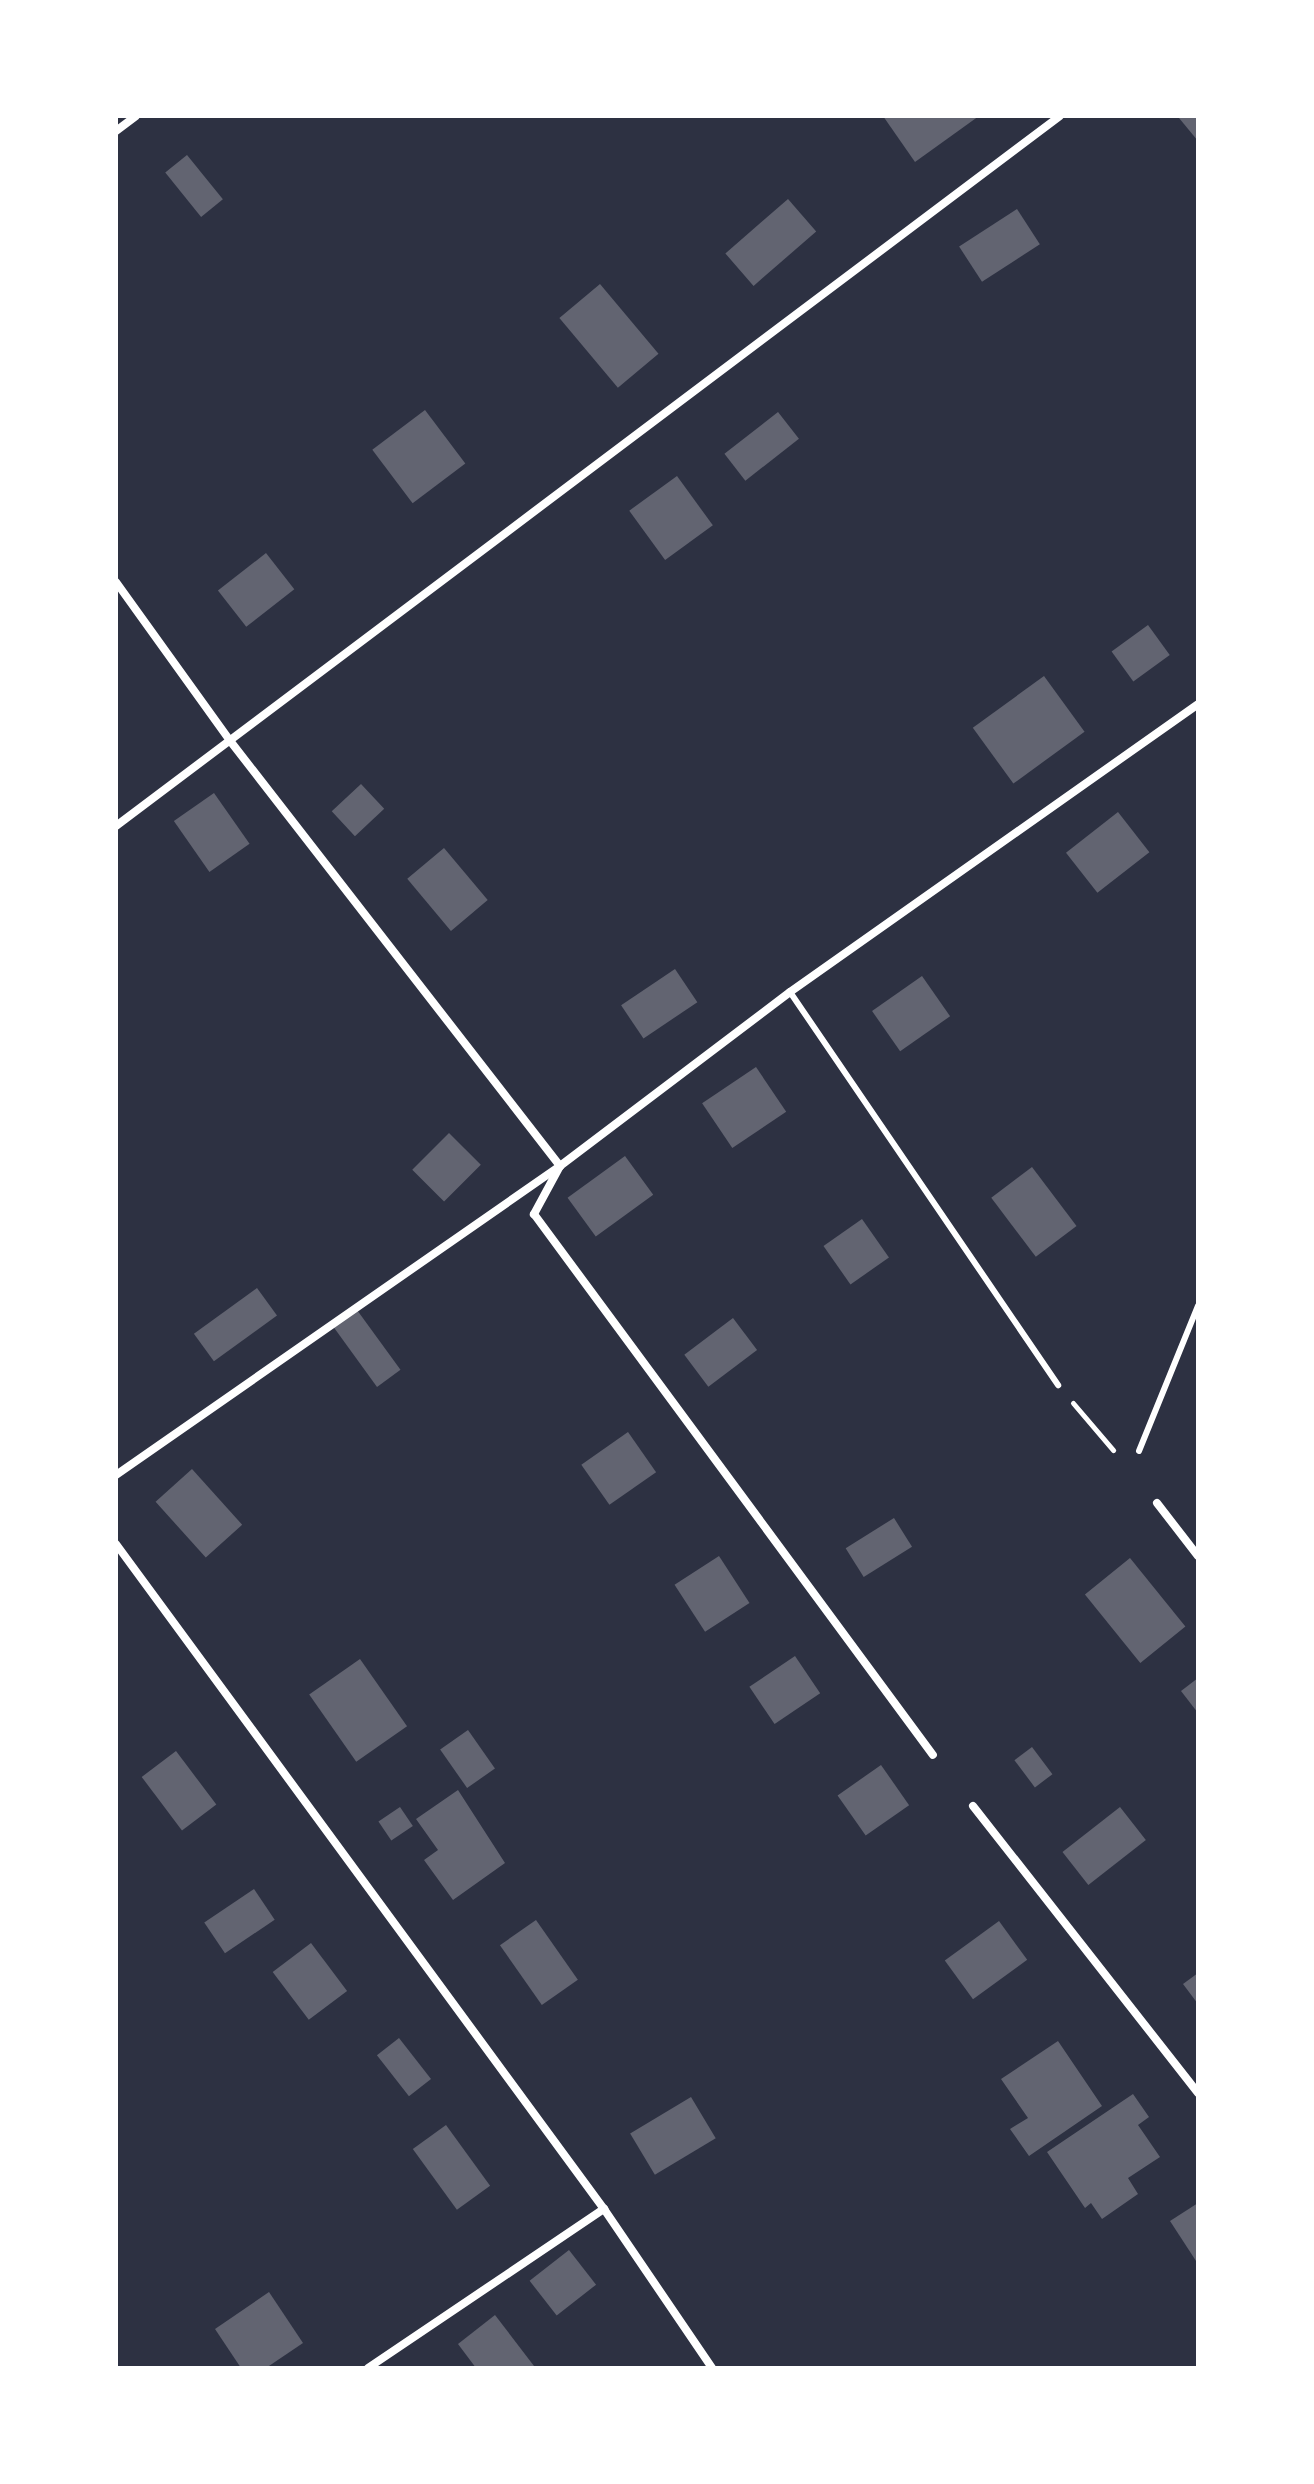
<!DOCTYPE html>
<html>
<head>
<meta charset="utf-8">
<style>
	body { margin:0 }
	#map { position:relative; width:1314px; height:2484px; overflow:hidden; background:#2d3142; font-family:"Sofia Sans Condensed",sans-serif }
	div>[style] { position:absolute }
	.building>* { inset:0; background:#626471; transform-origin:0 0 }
	.path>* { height:5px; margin:-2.5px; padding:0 2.5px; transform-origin:2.5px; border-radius:2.5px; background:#fff }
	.service>* { height:6px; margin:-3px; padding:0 3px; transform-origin:3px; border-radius:3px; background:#fff }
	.minor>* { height:8px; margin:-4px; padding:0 4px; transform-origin:4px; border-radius:4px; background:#fff }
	span { translate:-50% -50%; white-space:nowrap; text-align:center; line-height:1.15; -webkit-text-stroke:6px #fff; paint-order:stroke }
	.frame { position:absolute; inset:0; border:118px solid #fff; pointer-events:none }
</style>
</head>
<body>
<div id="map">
	<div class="building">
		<div style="clip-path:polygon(883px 116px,979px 116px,915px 162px)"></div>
		<div style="clip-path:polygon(1182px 116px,1198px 116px,1198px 141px,1179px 118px)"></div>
		<div style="left:187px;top:155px;width:57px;height:28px;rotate:51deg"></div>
		<div style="left:788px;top:199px;width:43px;height:83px;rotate:49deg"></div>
		<div style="left:1017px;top:209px;width:42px;height:69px;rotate:57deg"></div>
		<div style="left:600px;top:284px;width:91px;height:53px;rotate:50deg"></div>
		<div style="left:425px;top:410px;width:67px;height:66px;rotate:53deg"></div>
		<div style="left:778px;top:412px;width:34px;height:68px;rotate:52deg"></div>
		<div style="left:677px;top:476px;width:61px;height:59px;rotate:54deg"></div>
		<div style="left:266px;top:553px;width:46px;height:61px;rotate:52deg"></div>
		<div style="left:1148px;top:625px;width:37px;height:45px;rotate:54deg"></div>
		<div style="left:1044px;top:676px;width:69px;height:88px;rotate:54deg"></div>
		<div style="left:361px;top:784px;width:34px;height:40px;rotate:47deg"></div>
		<div style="left:214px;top:793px;width:62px;height:49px;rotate:55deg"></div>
		<div style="left:1118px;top:812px;width:51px;height:66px;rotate:52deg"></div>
		<div style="left:444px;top:848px;width:68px;height:48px;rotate:50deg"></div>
		<div style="left:675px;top:969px;width:40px;height:65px;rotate:56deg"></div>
		<div style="left:922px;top:976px;width:49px;height:61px;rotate:55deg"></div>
		<div style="left:756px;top:1067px;width:54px;height:65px;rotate:56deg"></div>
		<div style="left:449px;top:1133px;width:45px;height:52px;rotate:45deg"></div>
		<div style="left:625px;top:1156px;width:48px;height:71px;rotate:54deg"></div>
		<div style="left:1032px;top:1167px;width:74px;height:51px;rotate:53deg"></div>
		<div style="left:862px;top:1219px;width:47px;height:47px;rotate:55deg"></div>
		<div style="left:257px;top:1288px;width:34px;height:78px;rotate:54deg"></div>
		<div style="left:357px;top:1310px;width:74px;height:29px;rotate:54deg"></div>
		<div style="left:733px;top:1318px;width:40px;height:61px;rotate:53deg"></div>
		<div style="left:628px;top:1432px;width:49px;height:57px;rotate:55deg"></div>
		<div style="left:192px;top:1469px;width:75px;height:49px;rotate:48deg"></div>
		<div style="left:894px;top:1518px;width:34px;height:57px;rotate:58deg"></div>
		<div style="left:719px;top:1556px;width:56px;height:53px;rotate:57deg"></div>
		<div style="left:1130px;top:1558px;width:88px;height:58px;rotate:51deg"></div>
		<div style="left:795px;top:1656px;width:45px;height:55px;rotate:56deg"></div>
		<div style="left:360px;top:1659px;width:82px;height:62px;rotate:55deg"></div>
		<div style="clip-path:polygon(1198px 1678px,1198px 1713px,1181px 1691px)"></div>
		<div style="left:468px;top:1730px;width:47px;height:34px;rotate:55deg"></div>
		<div style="left:1032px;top:1747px;width:34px;height:22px;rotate:53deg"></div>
		<div style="left:176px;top:1751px;width:67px;height:43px;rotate:53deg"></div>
		<div style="left:881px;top:1765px;width:49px;height:53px;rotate:55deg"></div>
		<div style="clip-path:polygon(458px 1790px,505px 1863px,453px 1900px,424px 1860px,438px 1850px,416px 1819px)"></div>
		<div style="left:400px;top:1807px;width:23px;height:26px;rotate:56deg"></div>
		<div style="left:1120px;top:1807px;width:42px;height:73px;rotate:52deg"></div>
		<div style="left:254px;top:1889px;width:37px;height:60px;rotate:56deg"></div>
		<div style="left:536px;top:1920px;width:73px;height:44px;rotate:55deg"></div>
		<div style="left:999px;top:1921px;width:48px;height:67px;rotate:54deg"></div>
		<div style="left:311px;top:1943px;width:60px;height:48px;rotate:53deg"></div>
		<div style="clip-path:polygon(1198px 1973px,1198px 2004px,1183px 1984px)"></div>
		<div style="left:399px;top:2038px;width:52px;height:28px;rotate:52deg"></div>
		<div style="clip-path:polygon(1058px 2041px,1102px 2106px,1029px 2156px,1010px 2129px,1028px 2118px,1001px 2079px)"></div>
		<div style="clip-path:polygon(1133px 2094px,1149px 2117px,1138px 2125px,1160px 2157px,1128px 2178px,1138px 2194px,1102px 2219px,1091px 2203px,1085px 2208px,1047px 2152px)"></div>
		<div style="left:691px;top:2097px;width:48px;height:71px;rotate:59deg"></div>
		<div style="left:446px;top:2125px;width:75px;height:41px;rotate:54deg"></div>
		<div style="clip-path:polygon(1198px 2203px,1198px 2264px,1170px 2221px)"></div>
		<div style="left:569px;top:2250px;width:44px;height:50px;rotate:52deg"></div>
		<div style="clip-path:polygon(269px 2292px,303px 2343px,266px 2368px,241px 2368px,215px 2329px)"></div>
		<div style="clip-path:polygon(495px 2315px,534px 2366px,532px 2368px,476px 2368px,458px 2344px)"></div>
	</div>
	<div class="path">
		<div style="left:1073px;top:1403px;width:62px;rotate:49.6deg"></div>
	</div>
	<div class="service">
		<div style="left:790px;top:992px;width:476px;rotate:55.7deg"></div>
		<div style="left:1139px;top:1451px;width:157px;rotate:-67.9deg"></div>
	</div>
	<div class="minor">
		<div style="left:116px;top:131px;width:25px;rotate:-37deg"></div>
		<div style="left:116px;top:582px;width:197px;rotate:54.3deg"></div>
		<div style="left:231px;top:742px;width:537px;rotate:52.19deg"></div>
		<div style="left:560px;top:1166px;width:55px;rotate:118.4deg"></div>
		<div style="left:534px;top:1214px;width:672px;rotate:53.59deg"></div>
		<div style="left:116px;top:826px;width:1181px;rotate:-36.95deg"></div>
		<div style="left:116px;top:1475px;width:541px;rotate:-34.84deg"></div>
		<div style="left:560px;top:1166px;width:288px;rotate:-37.1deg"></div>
		<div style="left:790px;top:992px;width:499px;rotate:-35.2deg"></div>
		<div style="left:1157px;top:1503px;width:67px;rotate:52.3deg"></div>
		<div style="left:116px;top:1544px;width:825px;rotate:53.73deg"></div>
		<div style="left:604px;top:2209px;width:192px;rotate:55.8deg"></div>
		<div style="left:973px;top:1806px;width:365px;rotate:51.9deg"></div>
		<div style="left:368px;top:2368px;width:285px;rotate:-34deg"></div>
	</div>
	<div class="frame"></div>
</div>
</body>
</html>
